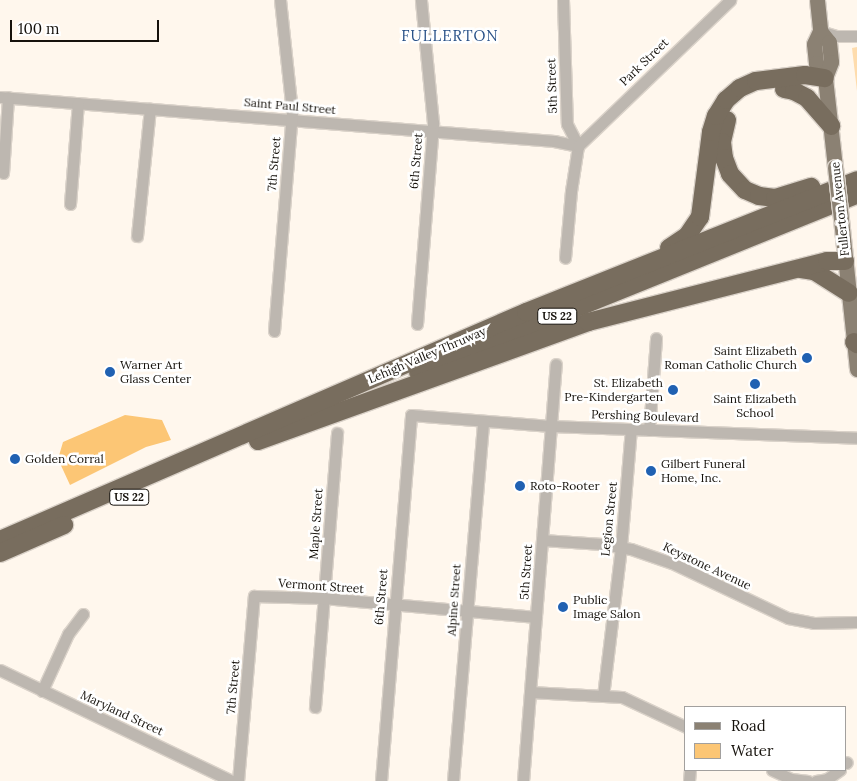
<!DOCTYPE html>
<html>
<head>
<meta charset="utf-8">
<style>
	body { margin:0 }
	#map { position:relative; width:857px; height:781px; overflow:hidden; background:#fff7ed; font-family:Lora,serif }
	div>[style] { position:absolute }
	.green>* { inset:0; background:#fedcad }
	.water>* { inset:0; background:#fcc675 }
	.roads { filter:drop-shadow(1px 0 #dad2c9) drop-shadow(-1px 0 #dad2c9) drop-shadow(0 1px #dad2c9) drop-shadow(0 -1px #dad2c9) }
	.minor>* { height:11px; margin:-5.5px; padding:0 5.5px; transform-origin:5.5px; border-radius:5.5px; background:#bdb7b0 }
	.major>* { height:15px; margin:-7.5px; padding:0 7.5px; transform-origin:7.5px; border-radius:7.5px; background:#8b8173 }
	.highway>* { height:18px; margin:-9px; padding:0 9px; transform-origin:9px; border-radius:9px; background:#786d5e }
	.bridges { filter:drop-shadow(1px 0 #dad2c9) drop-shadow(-1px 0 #dad2c9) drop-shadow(0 1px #dad2c9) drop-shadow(0 -1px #dad2c9) }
	.major-bridge>* { height:15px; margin:-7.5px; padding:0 7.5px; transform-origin:7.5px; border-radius:7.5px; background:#8b8173 }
	.dots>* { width:14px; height:14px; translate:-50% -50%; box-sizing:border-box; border:2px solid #fff; border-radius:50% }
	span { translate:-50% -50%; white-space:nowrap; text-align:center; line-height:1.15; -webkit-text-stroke:5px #fff; paint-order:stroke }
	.shield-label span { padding:1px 4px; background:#fff; border:1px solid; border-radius:4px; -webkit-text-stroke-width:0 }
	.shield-label { font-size:11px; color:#16120c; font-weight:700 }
	.street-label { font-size:12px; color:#16120c }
	.poi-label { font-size:12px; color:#16120c }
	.right { translate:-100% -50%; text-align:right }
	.left { translate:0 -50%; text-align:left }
	.quarter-label { font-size:15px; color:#2a5288; letter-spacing:1px }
	.legend { position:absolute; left:684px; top:706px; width:162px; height:65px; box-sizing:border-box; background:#fff; border:1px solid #a2a09e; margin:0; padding:6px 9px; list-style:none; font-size:15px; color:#16120c }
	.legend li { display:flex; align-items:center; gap:10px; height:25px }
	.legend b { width:25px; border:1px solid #a2a09e }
	.scale { position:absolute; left:10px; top:20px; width:149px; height:22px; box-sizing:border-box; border:2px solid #16120c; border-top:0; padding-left:6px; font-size:15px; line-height:18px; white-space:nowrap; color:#16120c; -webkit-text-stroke:4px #fff; paint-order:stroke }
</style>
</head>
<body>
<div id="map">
	<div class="green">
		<div style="clip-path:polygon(857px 47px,857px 91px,852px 48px)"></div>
	</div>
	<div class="water">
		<div style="clip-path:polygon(125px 415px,162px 420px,171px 440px,146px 447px,70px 485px,58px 459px,63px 442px)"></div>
	</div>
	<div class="roads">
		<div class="minor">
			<div style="left:563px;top:0;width:124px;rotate:88.2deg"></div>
			<div style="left:567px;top:124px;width:25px;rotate:63deg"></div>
			<div style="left:578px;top:146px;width:46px;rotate:98.8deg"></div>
			<div style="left:571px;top:191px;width:67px;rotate:95.1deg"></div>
			<div style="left:820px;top:31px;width:17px;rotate:17deg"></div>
			<div style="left:836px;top:36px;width:21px"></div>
			<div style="left:0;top:97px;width:556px;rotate:4.54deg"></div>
			<div style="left:554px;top:141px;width:25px;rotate:12deg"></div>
			<div style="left:578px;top:146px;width:211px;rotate:-43.8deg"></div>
			<div style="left:3px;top:173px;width:76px;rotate:-86.2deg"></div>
			<div style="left:70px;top:204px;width:101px;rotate:-85.5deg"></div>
			<div style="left:137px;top:236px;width:128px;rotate:-84.2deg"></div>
			<div style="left:417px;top:324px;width:202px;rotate:-85.4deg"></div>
			<div style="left:433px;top:123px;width:124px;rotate:-95.6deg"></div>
			<div style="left:274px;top:331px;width:220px;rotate:-85.3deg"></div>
			<div style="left:292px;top:112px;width:113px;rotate:-96.1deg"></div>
			<div style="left:649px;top:430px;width:92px;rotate:-85.6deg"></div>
			<div style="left:542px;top:540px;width:60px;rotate:3.8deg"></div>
			<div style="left:602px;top:544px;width:29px;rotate:10deg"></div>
			<div style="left:631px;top:549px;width:43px;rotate:18.9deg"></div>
			<div style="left:672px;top:563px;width:128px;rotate:25.4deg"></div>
			<div style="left:788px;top:618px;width:26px;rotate:11deg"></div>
			<div style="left:814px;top:623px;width:43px;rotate:-1.3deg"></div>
			<div style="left:0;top:670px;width:257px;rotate:25.6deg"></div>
			<div style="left:42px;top:691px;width:63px;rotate:-65.5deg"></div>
			<div style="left:68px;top:634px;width:25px;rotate:-53deg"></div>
			<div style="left:530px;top:692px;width:92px;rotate:3.1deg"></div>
			<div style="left:622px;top:697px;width:71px;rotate:25.1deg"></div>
			<div style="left:603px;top:696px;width:150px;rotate:-83.1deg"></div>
			<div style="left:621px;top:547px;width:118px;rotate:-85.2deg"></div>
			<div style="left:315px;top:707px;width:275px;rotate:-85.4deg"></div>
			<div style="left:846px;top:763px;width:1px;rotate:-45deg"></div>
			<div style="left:772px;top:770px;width:21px;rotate:25deg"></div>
			<div style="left:791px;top:779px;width:17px;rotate:7deg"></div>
			<div style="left:238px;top:781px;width:186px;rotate:-85.1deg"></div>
			<div style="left:254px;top:596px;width:69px;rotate:1.7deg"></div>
			<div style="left:323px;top:598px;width:214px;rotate:5.1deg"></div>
			<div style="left:381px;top:781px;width:367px;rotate:-85.3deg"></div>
			<div style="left:411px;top:415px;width:140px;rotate:4.5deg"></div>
			<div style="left:551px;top:426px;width:306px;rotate:2.2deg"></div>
			<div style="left:453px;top:781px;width:361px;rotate:-85.2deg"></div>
			<div style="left:523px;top:781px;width:418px;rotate:-85.5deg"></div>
			<div style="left:689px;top:781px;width:11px;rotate:-85deg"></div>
			<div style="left:816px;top:781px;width:11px;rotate:-10deg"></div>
			<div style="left:827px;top:779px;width:16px;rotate:-35deg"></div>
		</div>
		<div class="major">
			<div style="left:817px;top:0;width:31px;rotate:84deg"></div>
			<div style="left:820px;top:31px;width:14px;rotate:115deg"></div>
			<div style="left:814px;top:44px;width:19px;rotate:84deg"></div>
			<div style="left:816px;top:63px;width:17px;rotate:59deg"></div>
			<div style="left:820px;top:31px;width:14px;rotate:51deg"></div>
			<div style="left:829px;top:42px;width:20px;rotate:84deg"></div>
			<div style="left:831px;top:62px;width:17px;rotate:111deg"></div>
			<div style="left:825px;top:78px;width:90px;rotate:83.6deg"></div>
			<div style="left:841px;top:219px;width:151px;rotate:83.9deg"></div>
		</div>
		<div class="highway">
			<div style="left:784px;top:89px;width:10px;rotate:11deg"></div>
			<div style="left:794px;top:91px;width:15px;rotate:28deg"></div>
			<div style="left:807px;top:98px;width:37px;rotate:49deg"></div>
			<div style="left:727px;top:120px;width:23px;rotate:103deg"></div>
			<div style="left:722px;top:142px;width:16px;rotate:83deg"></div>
			<div style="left:724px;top:158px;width:17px;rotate:69deg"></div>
			<div style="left:730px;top:174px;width:22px;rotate:47deg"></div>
			<div style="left:745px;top:190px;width:15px;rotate:23deg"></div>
			<div style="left:759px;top:196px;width:16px;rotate:7deg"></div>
			<div style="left:775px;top:198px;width:38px;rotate:-17deg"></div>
			<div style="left:669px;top:248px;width:22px;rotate:-34deg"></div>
			<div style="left:687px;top:236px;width:23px;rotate:-56deg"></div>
			<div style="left:700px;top:217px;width:86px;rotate:-82.6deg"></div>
			<div style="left:711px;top:132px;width:17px;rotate:-73deg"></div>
			<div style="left:716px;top:116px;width:19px;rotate:-58deg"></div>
			<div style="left:726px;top:100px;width:18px;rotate:-41deg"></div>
			<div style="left:740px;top:88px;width:17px;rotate:-24deg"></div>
			<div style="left:756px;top:81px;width:49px;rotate:-7deg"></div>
			<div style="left:805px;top:75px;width:20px;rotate:9deg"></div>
			<div style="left:801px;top:269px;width:13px;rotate:9deg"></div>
			<div style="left:814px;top:271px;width:41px;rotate:32.2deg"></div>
			<div style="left:854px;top:342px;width:4px;rotate:34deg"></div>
			<div style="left:418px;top:372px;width:473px;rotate:-22deg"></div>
			<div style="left:258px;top:441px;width:351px;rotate:-19.8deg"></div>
			<div style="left:588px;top:322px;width:247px;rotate:-14.3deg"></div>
			<div style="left:827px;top:261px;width:18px"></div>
			<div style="left:0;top:540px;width:573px;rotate:-23.43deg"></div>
			<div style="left:526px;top:312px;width:356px;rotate:-21.7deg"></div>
			<div style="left:0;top:553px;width:70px;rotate:-23.6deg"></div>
		</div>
	</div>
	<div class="bridges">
		<div class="major-bridge">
			<div style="left:835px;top:167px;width:52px;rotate:83.4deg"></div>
		</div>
	</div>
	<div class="dots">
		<div style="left:807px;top:358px;background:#2061b2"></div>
		<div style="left:110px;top:372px;background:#2061b2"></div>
		<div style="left:755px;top:384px;background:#2061b2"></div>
		<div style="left:673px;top:390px;background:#2061b2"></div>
		<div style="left:15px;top:459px;background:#2061b2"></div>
		<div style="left:651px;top:471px;background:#2061b2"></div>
		<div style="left:520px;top:486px;background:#2061b2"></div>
		<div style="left:563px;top:607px;background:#2061b2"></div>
	</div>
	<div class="shield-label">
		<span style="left:557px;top:316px">US 22</span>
		<span style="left:129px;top:497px">US 22</span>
	</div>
	<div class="street-label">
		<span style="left:644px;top:62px;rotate:-44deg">Park Street</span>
		<span style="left:552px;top:86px;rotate:-92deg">5th Street</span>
		<span style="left:290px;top:106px;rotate:5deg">Saint Paul Street</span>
		<span style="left:416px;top:161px;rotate:-85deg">6th Street</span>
		<span style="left:274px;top:164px;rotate:-85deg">7th Street</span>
		<span style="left:840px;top:209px;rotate:-96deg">Fullerton Avenue</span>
		<span style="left:427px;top:355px;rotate:-23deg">Lehigh Valley Thruway</span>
		<span style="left:645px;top:416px;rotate:2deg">Pershing Boulevard</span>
		<span style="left:609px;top:519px;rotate:-84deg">Legion Street</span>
		<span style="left:316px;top:524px;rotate:-86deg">Maple Street</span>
		<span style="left:707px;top:566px;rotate:25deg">Keystone Avenue</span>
		<span style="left:526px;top:572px;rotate:-86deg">5th Street</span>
		<span style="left:321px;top:586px;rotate:4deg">Vermont Street</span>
		<span style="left:381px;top:597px;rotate:-85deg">6th Street</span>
		<span style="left:454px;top:600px;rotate:-86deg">Alpine Street</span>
		<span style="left:233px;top:687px;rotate:-85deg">7th Street</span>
		<span style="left:122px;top:713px;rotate:25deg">Maryland Street</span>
	</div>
	<div class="poi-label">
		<span class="right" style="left:797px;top:358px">Saint Elizabeth<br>Roman Catholic Church</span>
		<span class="left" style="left:120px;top:372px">Warner Art<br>Glass Center</span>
		<span class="right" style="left:663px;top:390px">St. Elizabeth<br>Pre-Kindergarten</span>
		<span style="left:755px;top:406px">Saint Elizabeth<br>School</span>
		<span class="left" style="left:25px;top:459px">Golden Corral</span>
		<span class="left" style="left:661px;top:471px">Gilbert Funeral<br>Home, Inc.</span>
		<span class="left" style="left:530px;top:486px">Roto-Rooter</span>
		<span class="left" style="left:573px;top:607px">Public<br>Image Salon</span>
	</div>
	<div class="quarter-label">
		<span style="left:450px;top:36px">FULLERTON</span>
	</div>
	<ul class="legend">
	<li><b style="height:6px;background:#8b8173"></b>Road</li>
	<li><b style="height:14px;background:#fcc675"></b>Water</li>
	</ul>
	<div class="scale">100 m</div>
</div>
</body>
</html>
